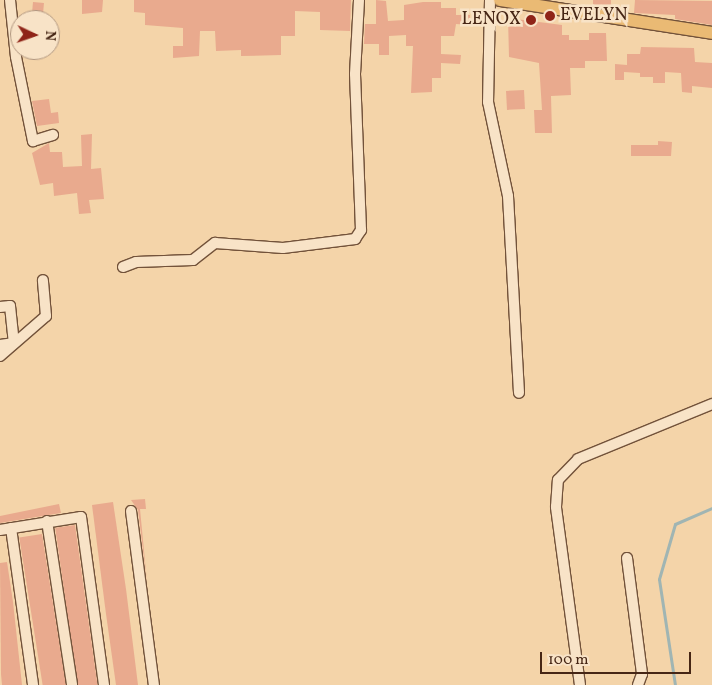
<!DOCTYPE html>
<html>
<head>
<meta charset="utf-8">
<style>
	body { margin:0 }
	#map { position:relative; width:712px; height:685px; overflow:hidden; background:#f4d4a9; font-family:Vollkorn,serif }
	div>[style] { position:absolute }
	.stream>* { height:3px; margin:-1.5px; padding:0 1.5px; transform-origin:1.5px; border-radius:1.5px; background:#a0b5b3 }
	.building>* { inset:0; background:#e9aa8e; transform-origin:0 0 }
	.roads { filter:drop-shadow(1px 0 #72523a) drop-shadow(-1px 0 #72523a) drop-shadow(0 1px #72523a) drop-shadow(0 -1px #72523a) }
	.minor>* { height:10px; margin:-5px; padding:0 5px; transform-origin:5px; border-radius:5px; background:#f8e3c7 }
	.major>* { height:12px; margin:-6px; padding:0 6px; transform-origin:6px; border-radius:6px; background:#eaba74 }
	.dots>* { width:14px; height:14px; translate:-50% -50%; box-sizing:border-box; border:2px solid #f8e3c7; border-radius:50% }
	span { translate:-50% -50%; white-space:nowrap; text-align:center; line-height:1.15; -webkit-text-stroke:5px #f8e3c7; paint-order:stroke }
	.poi-label { font-size:18px; color:#462615 }
	.left { translate:0 -50%; text-align:left }
	.right { translate:-100% -50%; text-align:right }
	.north { position:absolute; left:10px; top:10px; width:50px; height:50px; box-sizing:border-box; background:#f8e3c7; border:1px solid #b19780; border-radius:50%; rotate:93deg; font-size:14px; font-weight:700; line-height:20px; text-align:center; color:#462615 }
	.north::after { content:''; display:block; margin:auto; width:18px; height:22px; background:#8f2418; clip-path:polygon(50% 0,100% 100%,50% 72%,0 100%) }
	.scale { position:absolute; left:540px; top:652px; width:151px; height:22px; box-sizing:border-box; border:2px solid #462615; border-top:0; padding-left:6px; font-size:15px; line-height:18px; white-space:nowrap; color:#462615; -webkit-text-stroke:4px #f8e3c7; paint-order:stroke }
</style>
</head>
<body>
<div id="map">
	<div class="stream">
		<div style="left:675px;top:685px;width:107px;rotate:-98.6deg"></div>
		<div style="left:659px;top:579px;width:57px;rotate:-73.8deg"></div>
		<div style="left:675px;top:524px;width:40px;rotate:-23.4deg"></div>
	</div>
	<div class="building">
		<div style="clip-path:polygon(82px 0,103px 0,102px 12px,82px 14px)"></div>
		<div style="clip-path:polygon(134px 0,351px 0,350px 31px,320px 30px,320px 12px,295px 11px,295px 36px,281px 36px,281px 55px,241px 56px,241px 50px,216px 51px,215px 31px,200px 31px,199px 56px,173px 58px,173px 46px,183px 46px,183px 28px,145px 25px,145px 13px,134px 12px)"></div>
		<div style="clip-path:polygon(376px 0,386px 1px,388px 21px,404px 20px,404px 5px,423px 2px,441px 2px,441px 8px,456px 8px,456px 15px,470px 15px,470px 25px,456px 24px,454px 36px,441px 36px,441px 54px,461px 55px,460px 64px,441px 63px,441px 78px,432px 78px,432px 92px,411px 93px,413px 46px,406px 46px,406px 35px,389px 36px,389px 55px,379px 55px,379px 44px,364px 44px,365px 24px,376px 24px)"></div>
		<div style="clip-path:polygon(593px 0,611px 0,611px 9px,593px 6px)"></div>
		<div style="clip-path:polygon(635px 0,712px 1px,712px 25px,675px 19px,675px 15px,634px 13px)"></div>
		<div style="left:33px;top:2px;width:11px;height:12px;rotate:5deg"></div>
		<div style="clip-path:polygon(508px 18px,562px 25px,562px 35px,569px 35px,569px 40px,589px 40px,589px 33px,606px 33px,607px 61px,585px 61px,585px 68px,570px 68px,571px 95px,551px 96px,552px 133px,535px 133px,534px 110px,542px 110px,539px 63px,509px 57px)"></div>
		<div style="clip-path:polygon(641px 47px,694px 48px,695px 62px,712px 63px,712px 88px,692px 86px,692px 93px,682px 92px,681px 73px,665px 72px,665px 83px,653px 83px,653px 77px,640px 77px,640px 73px,624px 72px,624px 80px,615px 80px,615px 64px,627px 65px,627px 54px,640px 54px)"></div>
		<div style="left:524px;top:90px;width:19px;height:18px;rotate:87deg"></div>
		<div style="clip-path:polygon(49px 99px,51px 113px,58px 112px,59px 123px,37px 126px,32px 101px)"></div>
		<div style="clip-path:polygon(92px 134px,91px 169px,101px 168px,104px 199px,89px 200px,91px 213px,79px 214px,77px 193px,54px 196px,53px 183px,40px 185px,32px 153px,49px 143px,50px 152px,62px 152px,63px 167px,82px 166px,81px 135px)"></div>
		<div style="clip-path:polygon(658px 141px,672px 142px,671px 156px,631px 156px,631px 145px,658px 145px)"></div>
		<div style="clip-path:polygon(145px 499px,146px 509px,140px 509px,147px 582px,138px 510px,131px 500px)"></div>
		<div style="clip-path:polygon(113px 502px,126px 589px,138px 685px,116px 685px,106px 614px,92px 505px)"></div>
		<div style="clip-path:polygon(59px 504px,61px 513px,0 523px,0 516px)"></div>
		<div style="left:75px;top:525px;width:162px;height:20px;rotate:82deg"></div>
		<div style="left:42px;top:534px;width:153px;height:23px;rotate:81deg"></div>
		<div style="clip-path:polygon(7px 562px,13px 602px,22px 685px,2px 685px,1px 674px,0 563px)"></div>
	</div>
	<div class="roads">
		<div class="minor">
			<div style="left:10px;top:0;width:57px;rotate:84deg"></div>
			<div style="left:16px;top:57px;width:86px;rotate:78.6deg"></div>
			<div style="left:33px;top:141px;width:21px;rotate:-17deg"></div>
			<div style="left:490px;top:0;width:102px;rotate:91.1deg"></div>
			<div style="left:488px;top:102px;width:96px;rotate:78deg"></div>
			<div style="left:508px;top:196px;width:197px;rotate:86.8deg"></div>
			<div style="left:123px;top:267px;width:14px;rotate:-21deg"></div>
			<div style="left:136px;top:262px;width:57px;rotate:-2deg"></div>
			<div style="left:193px;top:260px;width:28px;rotate:-38deg"></div>
			<div style="left:215px;top:243px;width:68px;rotate:4.2deg"></div>
			<div style="left:283px;top:248px;width:73px;rotate:-7.1deg"></div>
			<div style="left:355px;top:239px;width:11px;rotate:-56deg"></div>
			<div style="left:361px;top:230px;width:156px;rotate:-92.2deg"></div>
			<div style="left:355px;top:74px;width:74px;rotate:-86.9deg"></div>
			<div style="left:0;top:307px;width:10px;rotate:-6deg"></div>
			<div style="left:10px;top:306px;width:37px;rotate:84deg"></div>
			<div style="left:14px;top:343px;width:14px;rotate:172deg"></div>
			<div style="left:0;top:356px;width:61px;rotate:-41deg"></div>
			<div style="left:46px;top:316px;width:36px;rotate:-95deg"></div>
			<div style="left:131px;top:511px;width:176px;rotate:82.5deg"></div>
			<div style="left:47px;top:521px;width:166px;rotate:81.3deg"></div>
			<div style="left:11px;top:528px;width:159px;rotate:82deg"></div>
			<div style="left:0;top:530px;width:82px;rotate:-9.1deg"></div>
			<div style="left:81px;top:517px;width:170px;rotate:82.2deg"></div>
			<div style="left:627px;top:558px;width:117px;rotate:82.6deg"></div>
			<div style="left:642px;top:674px;width:12px;rotate:110deg"></div>
			<div style="left:580px;top:685px;width:180px;rotate:-97.7deg"></div>
			<div style="left:556px;top:507px;width:27px;rotate:-86deg"></div>
			<div style="left:558px;top:480px;width:29px;rotate:-46deg"></div>
			<div style="left:578px;top:459px;width:145px;rotate:-22.3deg"></div>
		</div>
		<div class="major">
			<div style="left:500px;top:0;width:215px;rotate:8.8deg"></div>
		</div>
	</div>
	<div class="dots">
		<div style="left:550px;top:16px;background:#8f2418"></div>
		<div style="left:531px;top:20px;background:#8f2418"></div>
	</div>
	<div class="poi-label">
		<span class="left" style="left:560px;top:16px">EVELYN</span>
		<span class="right" style="left:521px;top:20px">LENOX</span>
	</div>
	<div class="north">N</div>
	<div class="scale">100 m</div>
</div>
</body>
</html>
